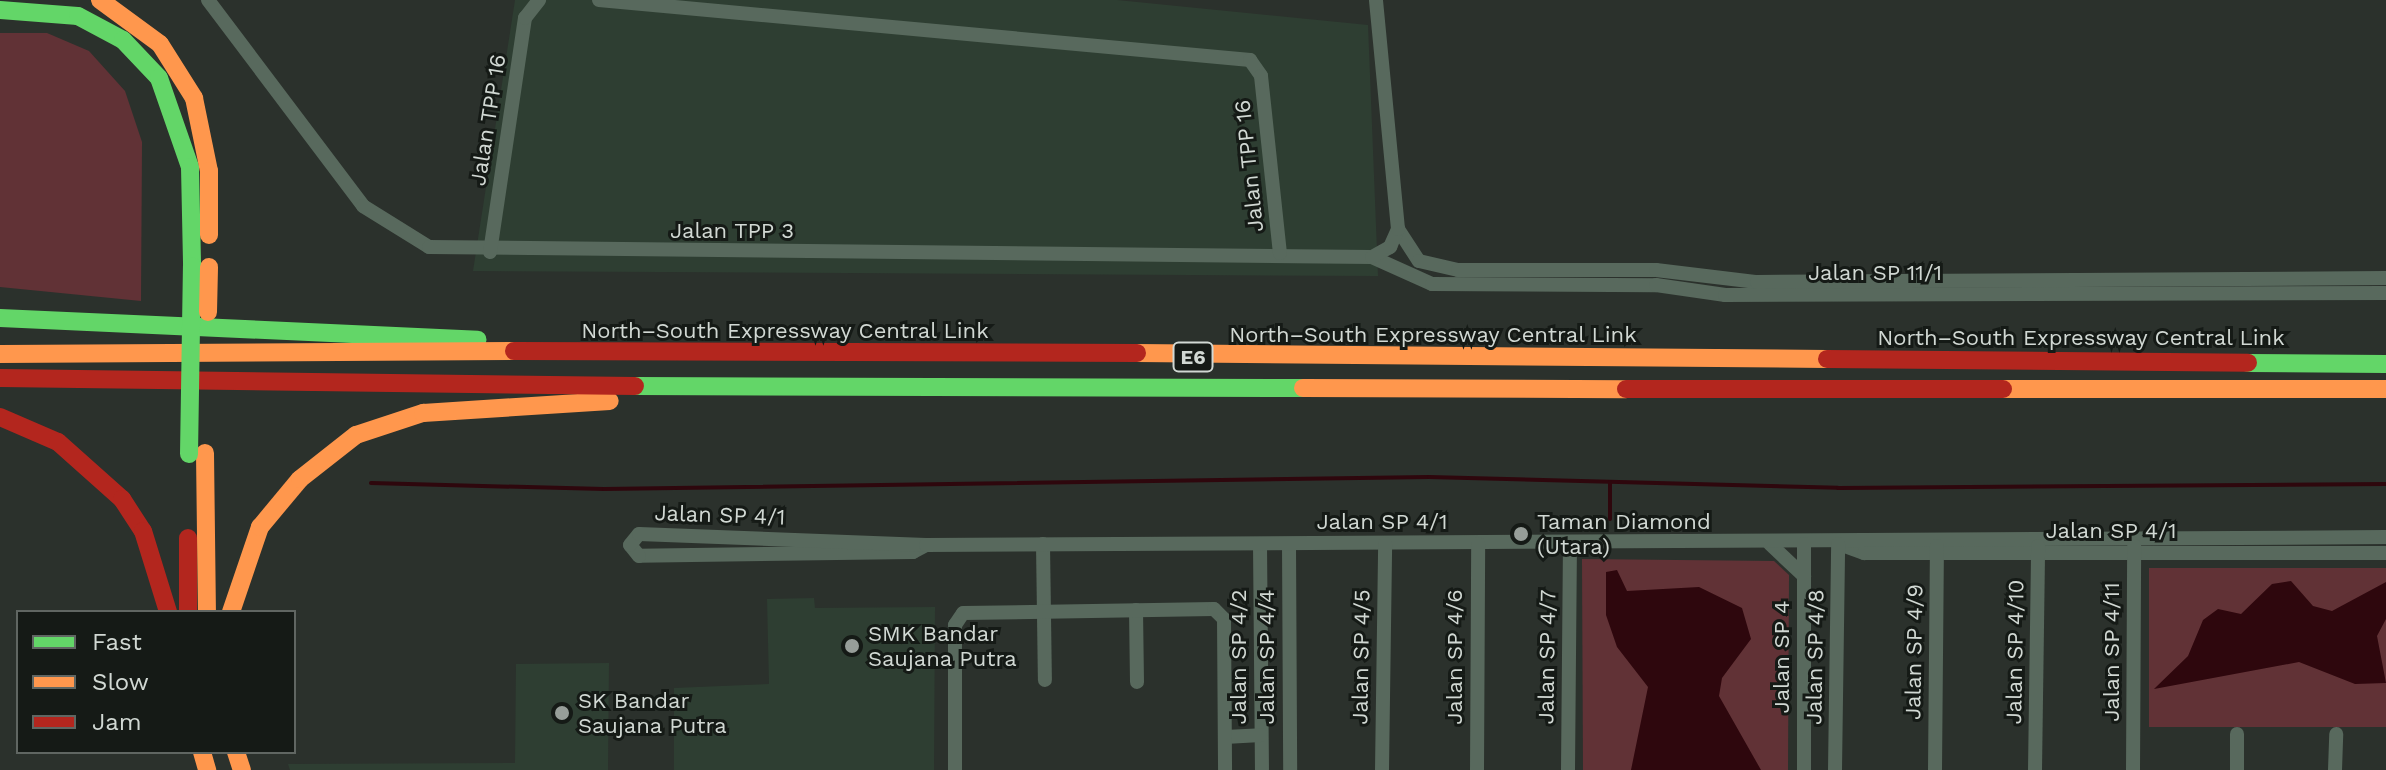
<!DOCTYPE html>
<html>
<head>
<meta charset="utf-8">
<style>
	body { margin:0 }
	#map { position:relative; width:2386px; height:770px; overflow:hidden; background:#2b312c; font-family:"Work Sans",sans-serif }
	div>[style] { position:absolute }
	.built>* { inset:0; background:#2e3e32 }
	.green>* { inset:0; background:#613236; transform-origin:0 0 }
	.water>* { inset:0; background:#2e070d }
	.stream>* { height:4px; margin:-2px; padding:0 2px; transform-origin:2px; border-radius:2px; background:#2e070d }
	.street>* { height:14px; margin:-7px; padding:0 7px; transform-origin:7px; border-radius:7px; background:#58695d }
	.fast>* { height:18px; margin:-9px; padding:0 9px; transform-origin:9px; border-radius:9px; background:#63d668 }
	.slow>* { height:18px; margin:-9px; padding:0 9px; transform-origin:9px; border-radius:9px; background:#ff974d }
	.jam>* { height:18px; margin:-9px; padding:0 9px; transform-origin:9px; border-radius:9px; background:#b3261e }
	.fast-bridge>* { height:18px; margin:-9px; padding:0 9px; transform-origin:9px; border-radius:9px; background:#63d668 }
	.slow-bridge>* { height:18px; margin:-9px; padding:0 9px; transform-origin:9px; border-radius:9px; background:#ff974d }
	.dots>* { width:22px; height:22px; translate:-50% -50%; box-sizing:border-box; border:4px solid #151a16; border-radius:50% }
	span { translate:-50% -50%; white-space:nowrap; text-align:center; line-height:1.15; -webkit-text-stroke:6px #151a16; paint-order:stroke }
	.shield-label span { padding:2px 6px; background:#151a16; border:2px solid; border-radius:6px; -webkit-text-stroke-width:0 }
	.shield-label { font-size:20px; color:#d1d8d3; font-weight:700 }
	.street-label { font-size:22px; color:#d1d8d3 }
	.poi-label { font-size:22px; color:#d1d8d3 }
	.left { translate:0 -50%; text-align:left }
	.legend { position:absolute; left:16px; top:610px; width:280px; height:144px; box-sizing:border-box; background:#151a16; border:2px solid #606662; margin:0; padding:10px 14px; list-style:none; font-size:24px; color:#d1d8d3 }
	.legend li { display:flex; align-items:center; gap:16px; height:40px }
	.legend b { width:40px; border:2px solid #606662 }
</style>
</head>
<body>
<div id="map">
	<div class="built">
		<div style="clip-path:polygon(515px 0,1117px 0,1368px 25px,1378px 276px,473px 271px)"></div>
		<div style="clip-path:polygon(814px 598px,815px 608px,935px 607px,934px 770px,674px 770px,674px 688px,769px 684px,767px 599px)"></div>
		<div style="clip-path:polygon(609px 663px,608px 770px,290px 770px,288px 764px,515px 763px,516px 664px)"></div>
	</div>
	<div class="green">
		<div style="clip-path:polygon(0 33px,47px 33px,89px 51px,125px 91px,142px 142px,141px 301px,0 287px)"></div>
		<div style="clip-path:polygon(1582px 559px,1774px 561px,1789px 575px,1788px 770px,1583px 770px)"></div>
		<div style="left:2386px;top:568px;width:159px;height:237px;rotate:90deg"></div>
	</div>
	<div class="water">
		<div style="clip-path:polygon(1617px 570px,1627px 591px,1699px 587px,1742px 608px,1751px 639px,1722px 678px,1719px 696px,1761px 770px,1631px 770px,1648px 687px,1617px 647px,1606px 615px,1606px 572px)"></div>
		<div style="clip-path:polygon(2291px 581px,2313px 606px,2332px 611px,2386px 582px,2386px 619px,2377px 636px,2386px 683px,2355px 684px,2299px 662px,2154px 689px,2188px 656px,2203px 620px,2218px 609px,2241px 614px,2272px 584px)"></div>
	</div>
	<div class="stream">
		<div style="left:371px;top:483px;width:233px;rotate:1.5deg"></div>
		<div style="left:604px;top:489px;width:825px;rotate:-0.83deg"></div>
		<div style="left:1429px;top:477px;width:409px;rotate:1.5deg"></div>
		<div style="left:1838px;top:488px;width:548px;rotate:-0.42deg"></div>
		<div style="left:1610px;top:519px;width:37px;rotate:-90deg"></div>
	</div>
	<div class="street">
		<div style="left:208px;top:0;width:258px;rotate:53deg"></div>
		<div style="left:363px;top:206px;width:78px;rotate:31.8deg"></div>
		<div style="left:429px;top:247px;width:943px;rotate:0.61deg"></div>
		<div style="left:1372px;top:257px;width:66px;rotate:24.2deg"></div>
		<div style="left:1432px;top:284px;width:224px;rotate:0.3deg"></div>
		<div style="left:1656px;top:285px;width:70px;rotate:8.2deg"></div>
		<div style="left:1725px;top:295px;width:661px;rotate:-0.17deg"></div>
		<div style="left:599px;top:0;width:654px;rotate:5.27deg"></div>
		<div style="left:1250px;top:60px;width:19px;rotate:55deg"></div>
		<div style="left:1261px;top:76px;width:178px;rotate:83.9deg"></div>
		<div style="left:1398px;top:229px;width:38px;rotate:57deg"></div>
		<div style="left:1419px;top:261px;width:40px;rotate:13deg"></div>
		<div style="left:1458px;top:270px;width:198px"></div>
		<div style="left:1656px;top:270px;width:102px;rotate:6.8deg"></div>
		<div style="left:1757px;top:282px;width:629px;rotate:-0.36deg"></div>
		<div style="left:490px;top:252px;width:237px;rotate:-81.5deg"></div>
		<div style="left:525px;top:18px;width:23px;rotate:-52deg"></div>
		<div style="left:1372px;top:257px;width:21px;rotate:-29deg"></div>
		<div style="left:1390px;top:247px;width:20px;rotate:-66deg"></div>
		<div style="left:1398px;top:229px;width:230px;rotate:-95.5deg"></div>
		<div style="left:1043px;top:544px;width:136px;rotate:89.2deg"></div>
		<div style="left:1260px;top:544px;width:226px;rotate:89.5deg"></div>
		<div style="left:1289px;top:544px;width:226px;rotate:89.7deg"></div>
		<div style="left:1770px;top:544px;width:47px;rotate:43.3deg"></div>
		<div style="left:1839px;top:544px;width:27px;rotate:20deg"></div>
		<div style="left:1864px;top:553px;width:522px"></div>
		<div style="left:926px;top:545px;width:15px;rotate:152deg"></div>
		<div style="left:913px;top:552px;width:274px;rotate:179.2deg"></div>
		<div style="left:639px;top:556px;width:14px;rotate:-129deg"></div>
		<div style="left:630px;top:545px;width:14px;rotate:-51deg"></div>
		<div style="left:639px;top:534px;width:287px;rotate:2.2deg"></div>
		<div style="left:926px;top:545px;width:1460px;rotate:-0.31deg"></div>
		<div style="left:1136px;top:610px;width:72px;rotate:89.2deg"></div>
		<div style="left:1225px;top:737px;width:36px;rotate:-3deg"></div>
		<div style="left:955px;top:770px;width:145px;rotate:-90deg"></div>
		<div style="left:955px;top:625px;width:14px;rotate:-56deg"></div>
		<div style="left:963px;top:613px;width:251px;rotate:-0.9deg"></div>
		<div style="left:1214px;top:609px;width:14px;rotate:45deg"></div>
		<div style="left:1224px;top:619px;width:151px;rotate:89.6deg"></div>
		<div style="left:1382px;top:770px;width:226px;rotate:-89.2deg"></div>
		<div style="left:1477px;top:770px;width:226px;rotate:-89.7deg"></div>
		<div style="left:1568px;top:770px;width:226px;rotate:-89.5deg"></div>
		<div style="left:1804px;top:770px;width:226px;rotate:-90deg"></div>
		<div style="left:1835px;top:770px;width:226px;rotate:-89.2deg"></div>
		<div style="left:1935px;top:770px;width:224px;rotate:-89.5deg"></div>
		<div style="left:2035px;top:770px;width:224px;rotate:-89.2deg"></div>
		<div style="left:2133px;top:770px;width:224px;rotate:-89.7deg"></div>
		<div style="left:2237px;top:770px;width:36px;rotate:-90deg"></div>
		<div style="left:2335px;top:770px;width:36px;rotate:-88deg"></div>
	</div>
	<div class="fast">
		<div style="left:0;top:10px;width:78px;rotate:4.4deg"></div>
		<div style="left:78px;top:16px;width:51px;rotate:28.1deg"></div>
		<div style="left:123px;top:40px;width:52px;rotate:46.5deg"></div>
		<div style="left:159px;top:78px;width:94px;rotate:70.8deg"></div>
		<div style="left:190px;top:167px;width:99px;rotate:88.8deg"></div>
		<div style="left:0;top:318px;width:478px;rotate:2.6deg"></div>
		<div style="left:2248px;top:363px;width:138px;rotate:0.4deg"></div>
		<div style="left:635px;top:386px;width:668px;rotate:0.17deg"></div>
	</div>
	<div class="slow">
		<div style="left:100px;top:0;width:74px;rotate:36.3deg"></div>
		<div style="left:160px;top:44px;width:64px;rotate:57.8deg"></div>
		<div style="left:194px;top:98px;width:75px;rotate:78.4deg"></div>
		<div style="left:209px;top:171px;width:64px;rotate:90deg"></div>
		<div style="left:1137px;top:353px;width:690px;rotate:0.5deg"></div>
		<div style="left:0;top:354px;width:514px;rotate:-0.33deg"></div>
		<div style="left:1303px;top:388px;width:323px;rotate:0.2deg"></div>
		<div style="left:2003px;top:389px;width:383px"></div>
		<div style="left:205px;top:453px;width:159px;rotate:89.3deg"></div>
		<div style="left:231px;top:612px;width:90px;rotate:-71.2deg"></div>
		<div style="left:260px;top:527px;width:62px;rotate:-50.2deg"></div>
		<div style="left:300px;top:479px;width:71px;rotate:-38.2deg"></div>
		<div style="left:356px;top:435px;width:71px;rotate:-18.2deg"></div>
		<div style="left:423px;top:413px;width:187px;rotate:-3.7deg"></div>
		<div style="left:202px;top:752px;width:19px;rotate:74deg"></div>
		<div style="left:236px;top:752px;width:19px;rotate:72deg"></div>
	</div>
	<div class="jam">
		<div style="left:514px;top:351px;width:623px;rotate:0.18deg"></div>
		<div style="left:1827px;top:359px;width:421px;rotate:0.5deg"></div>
		<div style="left:0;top:378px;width:635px;rotate:0.72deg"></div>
		<div style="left:1626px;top:389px;width:377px"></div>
		<div style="left:0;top:417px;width:63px;rotate:23.3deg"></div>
		<div style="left:58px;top:442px;width:86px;rotate:41.7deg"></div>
		<div style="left:122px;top:499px;width:38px;rotate:57deg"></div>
		<div style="left:143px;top:531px;width:85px;rotate:72.8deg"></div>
		<div style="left:188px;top:538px;width:74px;rotate:90deg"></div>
	</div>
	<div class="fast-bridge">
		<div style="left:189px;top:454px;width:188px;rotate:-89.1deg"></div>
	</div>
	<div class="slow-bridge">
		<div style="left:208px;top:312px;width:45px;rotate:-88.7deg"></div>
	</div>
	<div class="dots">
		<div style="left:1521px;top:534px;background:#979e99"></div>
		<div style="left:852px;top:646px;background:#979e99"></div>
		<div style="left:562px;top:713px;background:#979e99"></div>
	</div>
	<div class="shield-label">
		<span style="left:1193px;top:357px">E6</span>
	</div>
	<div class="street-label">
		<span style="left:488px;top:120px;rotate:-81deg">Jalan TPP 16</span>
		<span style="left:1249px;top:166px;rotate:-96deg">Jalan TPP 16</span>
		<span style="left:732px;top:231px">Jalan TPP 3</span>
		<span style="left:1875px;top:273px">Jalan SP 11/1</span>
		<span style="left:785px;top:331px">North–South Expressway Central Link</span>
		<span style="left:1433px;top:335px">North–South Expressway Central Link</span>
		<span style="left:2081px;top:338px">North–South Expressway Central Link</span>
		<span style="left:720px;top:515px;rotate:2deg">Jalan SP 4/1</span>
		<span style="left:1382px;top:522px">Jalan SP 4/1</span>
		<span style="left:2111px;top:531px">Jalan SP 4/1</span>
		<span style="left:1914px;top:652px;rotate:-89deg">Jalan SP 4/9</span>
		<span style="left:2015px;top:652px;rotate:-89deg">Jalan SP 4/10</span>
		<span style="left:2112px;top:652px;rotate:-90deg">Jalan SP 4/11</span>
		<span style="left:1239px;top:657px;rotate:-90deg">Jalan SP 4/2</span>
		<span style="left:1267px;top:657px;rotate:-90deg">Jalan SP 4/4</span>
		<span style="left:1361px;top:657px;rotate:-89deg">Jalan SP 4/5</span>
		<span style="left:1455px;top:657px;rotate:-90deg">Jalan SP 4/6</span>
		<span style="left:1547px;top:657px;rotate:-89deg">Jalan SP 4/7</span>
		<span style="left:1782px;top:657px;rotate:-90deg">Jalan SP 4</span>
		<span style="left:1815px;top:657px;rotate:-89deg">Jalan SP 4/8</span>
	</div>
	<div class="poi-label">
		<span class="left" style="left:1537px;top:534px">Taman Diamond<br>(Utara)</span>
		<span class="left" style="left:868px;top:646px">SMK Bandar<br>Saujana Putra</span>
		<span class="left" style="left:578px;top:713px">SK Bandar<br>Saujana Putra</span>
	</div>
	<ul class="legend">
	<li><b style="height:10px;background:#63d668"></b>Fast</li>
	<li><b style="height:10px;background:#ff974d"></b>Slow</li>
	<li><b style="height:10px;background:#b3261e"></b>Jam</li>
	</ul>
</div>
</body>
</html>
